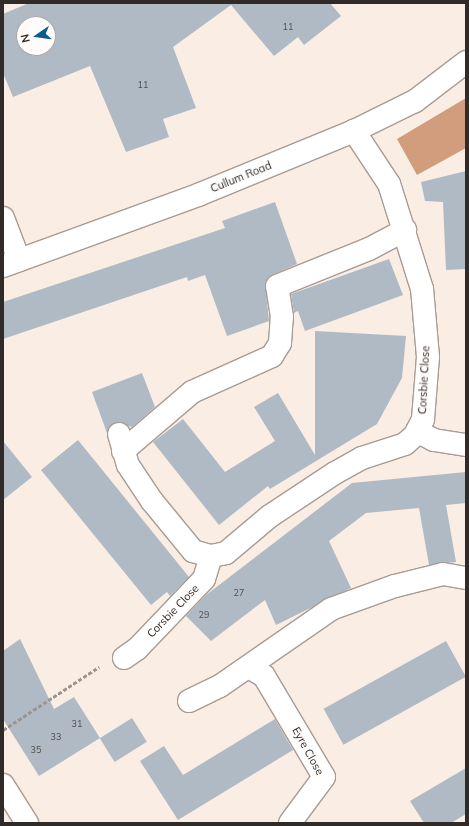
<!DOCTYPE html>
<html>
<head>
<meta charset="utf-8">
<style>
	body { margin:0 }
	#map { position:relative; width:469px; height:826px; overflow:hidden; background:#faede4; font-family:Mulish,sans-serif }
	div>[style] { position:absolute }
	.forest>* { inset:0; background:#d29d7c }
	.building>* { inset:0; background:#afbac4; transform-origin:0 0 }
	.path>* { height:2.5px; margin-top:-1.25px; transform-origin:0; background:repeating-linear-gradient(90deg,#9e948e 0 4px,transparent 0 6px) }
	.roads { filter:drop-shadow(1px 0 #a89b93) drop-shadow(-1px 0 #a89b93) drop-shadow(0 1px #a89b93) drop-shadow(0 -1px #a89b93) }
	.minor>* { height:22px; margin:-11px; padding:0 11px; transform-origin:11px; border-radius:11px; background:#fff }
	.major>* { height:22px; margin:-11px; padding:0 11px; transform-origin:11px; border-radius:11px; background:#fff }
	span { translate:-50% -50%; white-space:nowrap; text-align:center; line-height:1.15; -webkit-text-stroke:3.5px #fffcfb; paint-order:stroke }
	.number-label { font-size:9px; color:#504f4f }
	.number-label span { -webkit-text-stroke-width:0 }
	.street-label { font-size:11px; color:#302b28 }
	.frame { position:absolute; inset:0; border:4px solid #302b28; pointer-events:none }
	.north { position:absolute; left:16px; top:16px; width:40px; height:40px; box-sizing:border-box; background:#fffcfb; border:1px solid #aca8a7; border-radius:50%; rotate:257deg; font-size:11px; font-weight:700; line-height:16px; text-align:center; color:#302b28 }
	.north::after { content:''; display:block; margin:auto; width:14px; height:18px; background:#0e5c8f; clip-path:polygon(50% 0,100% 100%,50% 72%,0 100%) }
</style>
</head>
<body>
<div id="map">
	<div class="forest">
		<div style="clip-path:polygon(466px 98px,466px 148px,417px 175px,397px 139px)"></div>
	</div>
	<div class="building">
		<div style="clip-path:polygon(evenodd,29px 3px,330px 3px,341px 16px,304px 45px,298px 37px,274px 56px,231px 5px,173px 47px,196px 108px,163px 119px,169px 137px,126px 152px,90px 66px,13px 97px,3px 73px,3px 14px,29px 3px,24px 24px,48px 24px,48px 48px,24px 48px,24px 24px)"></div>
		<div style="clip-path:polygon(466px 171px,466px 269px,446px 270px,443px 202px,425px 201px,421px 182px)"></div>
		<div style="clip-path:polygon(275px 202px,297px 264px,272px 275px,265px 282px,269px 321px,227px 336px,205px 275px,188px 281px,187px 277px,3px 339px,3px 302px,225px 228px,222px 221px)"></div>
		<div style="clip-path:polygon(389px 259px,403px 295px,305px 331px,298px 311px,294px 313px,291px 294px)"></div>
		<div style="clip-path:polygon(315px 331px,406px 336px,402px 378px,377px 424px,270px 489px,268px 486px,219px 525px,153px 442px,183px 419px,225px 472px,275px 441px,254px 407px,278px 393px,315px 455px)"></div>
		<div style="clip-path:polygon(142px 373px,155px 407px,132px 427px,116px 422px,107px 433px,92px 392px)"></div>
		<div style="clip-path:polygon(78px 440px,189px 577px,170px 596px,167px 592px,151px 605px,41px 470px)"></div>
		<div style="clip-path:polygon(3px 441px,32px 477px,3px 500px)"></div>
		<div style="clip-path:polygon(466px 472px,466px 503px,446px 505px,456px 562px,429px 565px,419px 508px,366px 513px,329px 541px,351px 588px,276px 625px,265px 600px,211px 641px,186px 616px,206px 595px,352px 483px)"></div>
		<div style="clip-path:polygon(20px 639px,54px 709px,74px 697px,100px 738px,39px 776px,3px 719px,3px 651px)"></div>
		<div style="left:446px;top:641px;width:41px;height:140px;rotate:61deg"></div>
		<div style="left:132px;top:718px;width:28px;height:38px;rotate:58deg"></div>
		<div style="clip-path:polygon(275px 719px,293px 750px,178px 820px,140px 761px,164px 746px,183px 775px)"></div>
		<div style="clip-path:polygon(466px 768px,466px 814px,451px 823px,424px 823px,410px 801px)"></div>
	</div>
	<div class="path">
		<div style="left:3px;top:730px;width:115px;rotate:-33.3deg"></div>
	</div>
	<div class="roads">
		<div class="minor">
			<div style="left:3px;top:218px;width:45px;rotate:69.1deg"></div>
			<div style="left:417px;top:431px;width:19px;rotate:28deg"></div>
			<div style="left:434px;top:440px;width:32px;rotate:9deg"></div>
			<div style="left:119px;top:434px;width:32px;rotate:74deg"></div>
			<div style="left:128px;top:465px;width:43px;rotate:56.3deg"></div>
			<div style="left:152px;top:501px;width:65px;rotate:50.6deg"></div>
			<div style="left:193px;top:551px;width:19px;rotate:16deg"></div>
			<div style="left:211px;top:556px;width:15px;rotate:-11deg"></div>
			<div style="left:226px;top:553px;width:57px;rotate:-40.1deg"></div>
			<div style="left:270px;top:516px;width:78px;rotate:-33.5deg"></div>
			<div style="left:335px;top:473px;width:31px;rotate:-29deg"></div>
			<div style="left:362px;top:458px;width:45px;rotate:-18deg"></div>
			<div style="left:405px;top:444px;width:13px;rotate:-42deg"></div>
			<div style="left:415px;top:435px;width:18px;rotate:-63deg"></div>
			<div style="left:423px;top:419px;width:62px;rotate:-85.4deg"></div>
			<div style="left:428px;top:357px;width:68px;rotate:-95deg"></div>
			<div style="left:422px;top:289px;width:110px;rotate:-107.4deg"></div>
			<div style="left:389px;top:184px;width:64px;rotate:-123.4deg"></div>
			<div style="left:123px;top:451px;width:91px;rotate:-40.5deg"></div>
			<div style="left:192px;top:392px;width:88px;rotate:-24.2deg"></div>
			<div style="left:272px;top:356px;width:15px;rotate:-58deg"></div>
			<div style="left:280px;top:343px;width:26px;rotate:-86deg"></div>
			<div style="left:282px;top:317px;width:31px;rotate:-99deg"></div>
			<div style="left:277px;top:286px;width:99px;rotate:-21.9deg"></div>
			<div style="left:369px;top:249px;width:41px;rotate:-27.8deg"></div>
			<div style="left:124px;top:658px;width:16px;rotate:-35deg"></div>
			<div style="left:137px;top:649px;width:97px;rotate:-46.3deg"></div>
			<div style="left:204px;top:579px;width:24px;rotate:-73deg"></div>
			<div style="left:249px;top:667px;width:17px;rotate:31deg"></div>
			<div style="left:264px;top:676px;width:117px;rotate:59.3deg"></div>
			<div style="left:324px;top:777px;width:57px;rotate:126.5deg"></div>
			<div style="left:189px;top:701px;width:34px;rotate:-26deg"></div>
			<div style="left:220px;top:686px;width:135px;rotate:-34.7deg"></div>
			<div style="left:331px;top:609px;width:68px;rotate:-19.8deg"></div>
			<div style="left:395px;top:586px;width:49px;rotate:-14deg"></div>
			<div style="left:443px;top:574px;width:23px;rotate:10deg"></div>
		</div>
		<div class="major">
			<div style="left:3px;top:266px;width:208px;rotate:-20deg"></div>
			<div style="left:198px;top:195px;width:169px;rotate:-22.3deg"></div>
			<div style="left:354px;top:131px;width:68px;rotate:-26.2deg"></div>
			<div style="left:415px;top:101px;width:64px;rotate:-37.4deg"></div>
			<div style="left:3px;top:785px;width:45px;rotate:57.7deg"></div>
		</div>
	</div>
	<div class="number-label">
		<span style="left:288px;top:27px">11</span>
		<span style="left:143px;top:85px">11</span>
		<span style="left:239px;top:593px">27</span>
		<span style="left:204px;top:615px">29</span>
		<span style="left:77px;top:724px">31</span>
		<span style="left:56px;top:737px">33</span>
		<span style="left:36px;top:750px">35</span>
	</div>
	<div class="street-label">
		<span style="left:241px;top:177px;rotate:-22deg">Cullum Road</span>
		<span style="left:424px;top:380px;rotate:-87deg">Corsbie Close</span>
		<span style="left:173px;top:611px;rotate:-46deg">Corsbie Close</span>
		<span style="left:308px;top:751px;rotate:61deg">Eyre Close</span>
	</div>
	<div class="frame"></div>
	<div class="north">N</div>
</div>
</body>
</html>
